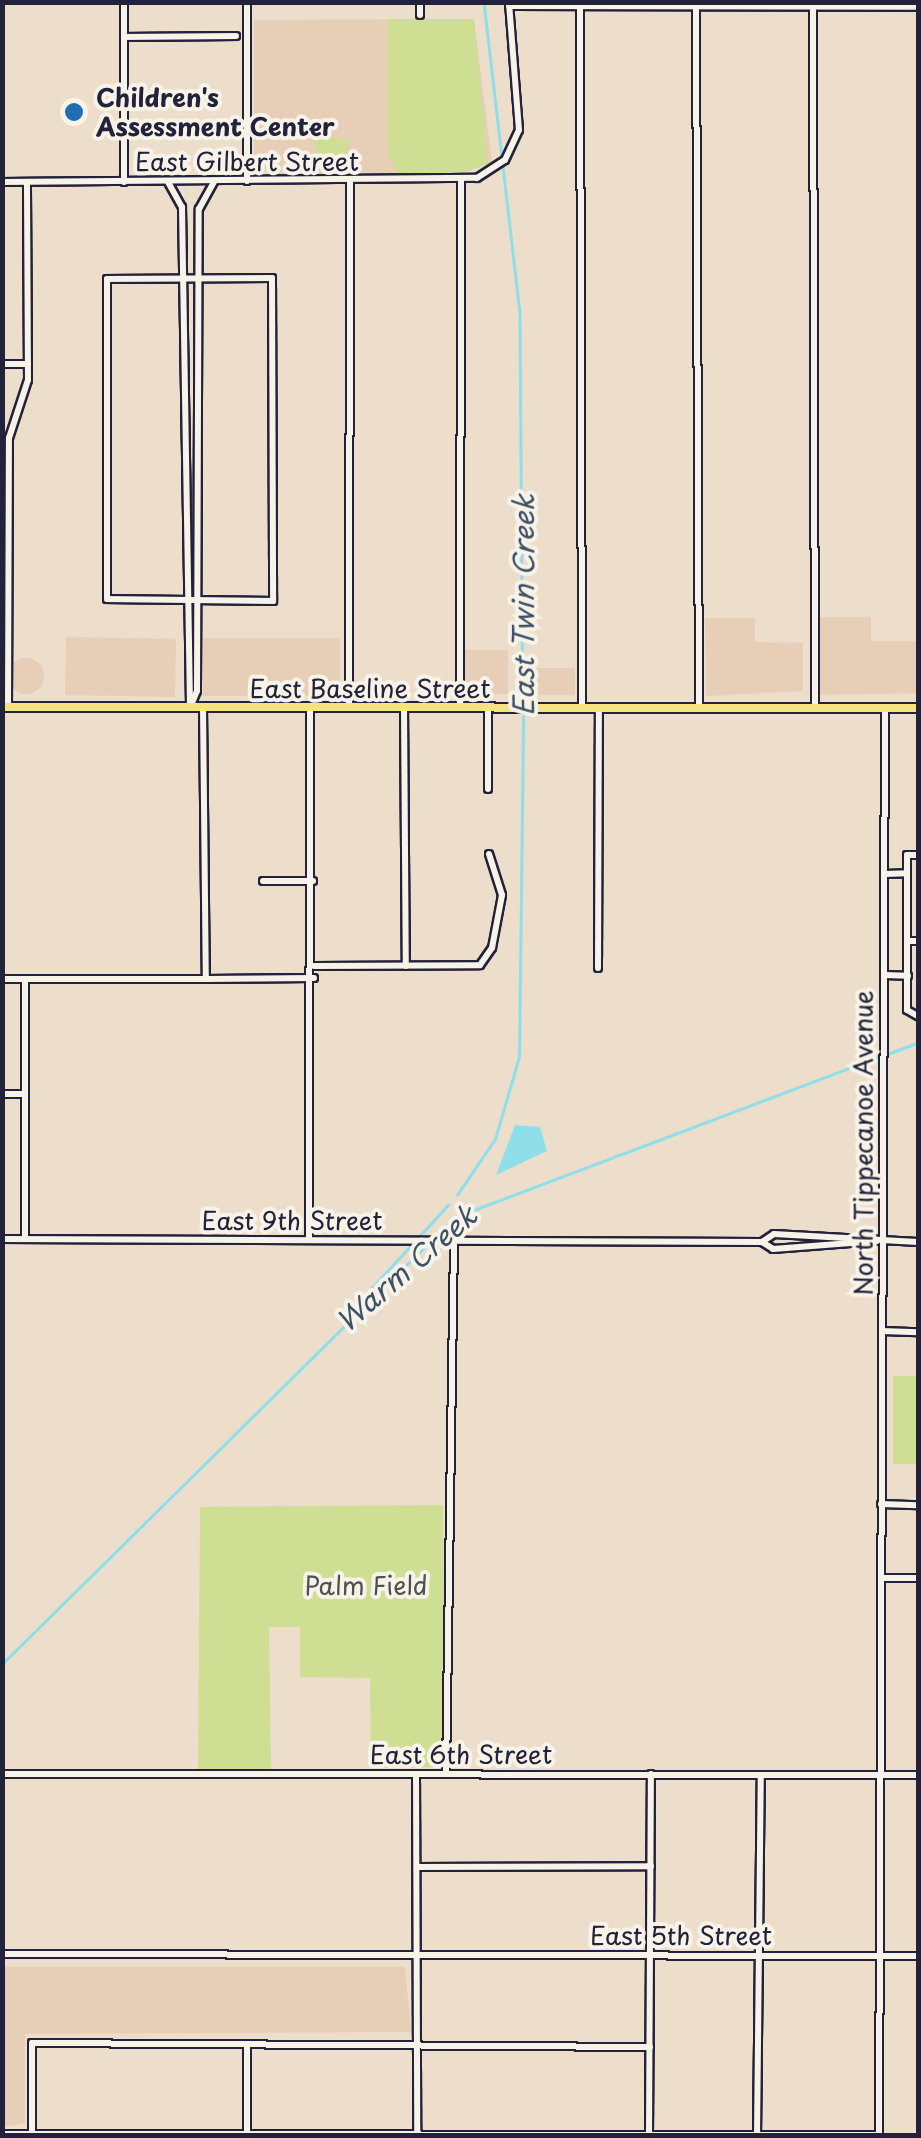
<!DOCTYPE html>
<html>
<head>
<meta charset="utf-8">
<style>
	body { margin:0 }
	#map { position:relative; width:921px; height:2138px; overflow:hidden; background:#edddcb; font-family:"Playpen Sans",sans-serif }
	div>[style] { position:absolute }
	.built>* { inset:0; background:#e6ceb7; transform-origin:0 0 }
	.round { border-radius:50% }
	.green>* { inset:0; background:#cede92; transform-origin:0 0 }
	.water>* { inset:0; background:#8fdfeb }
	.stream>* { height:2.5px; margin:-1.25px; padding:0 1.25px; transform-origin:1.25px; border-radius:1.25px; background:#8fdfeb }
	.roads { filter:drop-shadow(2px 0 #22223b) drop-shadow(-2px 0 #22223b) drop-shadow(0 2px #22223b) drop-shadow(0 -2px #22223b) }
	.minor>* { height:6px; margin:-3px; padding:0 3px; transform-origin:3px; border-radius:3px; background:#f7f3e8 }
	.major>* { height:8px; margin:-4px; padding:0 4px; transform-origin:4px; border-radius:4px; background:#f5e382 }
	.dots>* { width:28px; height:28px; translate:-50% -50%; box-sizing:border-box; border:5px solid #f7f3e8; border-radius:50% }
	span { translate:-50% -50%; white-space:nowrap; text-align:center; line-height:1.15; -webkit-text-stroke:8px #f7f3e8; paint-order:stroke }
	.poi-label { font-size:25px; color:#22223b; font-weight:700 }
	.left { translate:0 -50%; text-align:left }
	.street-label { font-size:25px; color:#22223b }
	.park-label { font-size:25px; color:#4d5151 }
	.water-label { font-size:28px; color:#3d5167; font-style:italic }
	.frame { position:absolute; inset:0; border:5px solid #22223b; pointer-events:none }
</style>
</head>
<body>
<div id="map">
	<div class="built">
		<div style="clip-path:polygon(474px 19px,492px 162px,460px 174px,272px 174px,254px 167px,254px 20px)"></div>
		<div style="clip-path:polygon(819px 617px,871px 617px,871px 641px,918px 641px,918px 693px,819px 695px)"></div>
		<div style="clip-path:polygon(705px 618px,755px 618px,755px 642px,803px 643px,803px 691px,706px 696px)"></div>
		<div style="left:66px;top:637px;width:110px;height:58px;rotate:1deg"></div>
		<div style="left:203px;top:638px;width:137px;height:58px"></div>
		<div style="left:465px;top:650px;width:43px;height:44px"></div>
		<div class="round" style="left:8px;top:658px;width:36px;height:36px"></div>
		<div style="left:531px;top:668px;width:44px;height:27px"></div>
		<div style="clip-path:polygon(3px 1967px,405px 1967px,411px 2032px,25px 2034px,25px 2123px,3px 2127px)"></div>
	</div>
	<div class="green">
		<div style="clip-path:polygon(387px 19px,474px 19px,488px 164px,460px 174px,399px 173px,387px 153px)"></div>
		<div style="clip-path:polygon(313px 138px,350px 139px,342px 170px,313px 170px,320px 160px)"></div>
		<div style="left:893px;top:1376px;width:25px;height:88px"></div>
		<div style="clip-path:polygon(443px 1505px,445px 1767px,371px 1768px,370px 1678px,300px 1677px,300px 1627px,269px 1627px,271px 1769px,198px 1769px,200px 1507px)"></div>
	</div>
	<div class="water">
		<div style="clip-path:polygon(515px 1125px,540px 1127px,547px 1151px,496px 1175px)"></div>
	</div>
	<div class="stream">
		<div style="left:484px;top:2px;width:312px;rotate:83.4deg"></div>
		<div style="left:520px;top:312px;width:392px;rotate:89.6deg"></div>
		<div style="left:887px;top:1054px;width:33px;rotate:-20deg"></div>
		<div style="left:457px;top:1195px;width:68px;rotate:-55.8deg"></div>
		<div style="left:495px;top:1139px;width:85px;rotate:-73.7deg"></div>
		<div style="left:519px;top:1057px;width:345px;rotate:-89.3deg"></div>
		<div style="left:348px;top:1314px;width:148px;rotate:-47.5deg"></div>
		<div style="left:2px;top:1664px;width:636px;rotate:-44.62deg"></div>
		<div style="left:455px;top:1217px;width:453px;rotate:-20.7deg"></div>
	</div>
	<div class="roads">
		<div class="minor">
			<div style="left:247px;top:2px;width:179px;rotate:90deg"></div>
			<div style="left:420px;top:2px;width:13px;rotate:90deg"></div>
			<div style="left:509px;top:6px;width:409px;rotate:0.1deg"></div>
			<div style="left:580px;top:6px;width:702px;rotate:89.84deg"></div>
			<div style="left:696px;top:6px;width:702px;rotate:89.76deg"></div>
			<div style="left:813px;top:7px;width:702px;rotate:89.84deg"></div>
			<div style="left:124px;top:37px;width:112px;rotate:-0.5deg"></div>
			<div style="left:2px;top:182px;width:475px;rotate:-0.5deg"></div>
			<div style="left:477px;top:178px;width:33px;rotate:-33deg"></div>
			<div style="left:505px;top:160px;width:33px;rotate:-65deg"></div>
			<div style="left:519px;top:130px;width:128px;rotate:-94.5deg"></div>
			<div style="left:124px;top:182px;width:180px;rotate:-90deg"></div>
			<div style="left:168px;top:182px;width:29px;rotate:61deg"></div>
			<div style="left:182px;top:207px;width:500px;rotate:89.08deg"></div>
			<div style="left:272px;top:278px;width:323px;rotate:89.8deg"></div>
			<div style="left:273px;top:601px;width:166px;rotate:-179.3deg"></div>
			<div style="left:107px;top:599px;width:320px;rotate:-90deg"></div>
			<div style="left:107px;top:279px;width:165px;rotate:-0.3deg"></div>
			<div style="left:2px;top:364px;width:26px"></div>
			<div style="left:349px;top:707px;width:526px;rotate:-89.89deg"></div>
			<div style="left:404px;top:707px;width:259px;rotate:89.6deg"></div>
			<div style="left:8px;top:708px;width:270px;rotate:-89.8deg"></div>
			<div style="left:9px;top:438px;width:61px;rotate:-71.9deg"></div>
			<div style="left:28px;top:380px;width:197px;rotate:-90.3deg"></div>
			<div style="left:190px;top:708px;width:18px;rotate:-68deg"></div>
			<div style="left:197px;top:691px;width:482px;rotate:-89.8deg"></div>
			<div style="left:199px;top:209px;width:31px;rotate:-61deg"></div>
			<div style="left:203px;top:708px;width:271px;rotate:89.4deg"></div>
			<div style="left:206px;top:979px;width:108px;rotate:-0.5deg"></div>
			<div style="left:460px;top:708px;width:527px;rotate:-89.89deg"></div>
			<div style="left:488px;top:708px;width:81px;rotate:90deg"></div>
			<div style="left:918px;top:855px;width:11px;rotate:180deg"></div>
			<div style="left:907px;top:855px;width:155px;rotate:90deg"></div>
			<div style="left:907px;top:1010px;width:13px;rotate:29deg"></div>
			<div style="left:884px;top:874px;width:23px;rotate:-2deg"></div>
			<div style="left:263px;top:881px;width:50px"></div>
			<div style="left:908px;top:941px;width:10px"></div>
			<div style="left:314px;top:966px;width:166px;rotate:-0.3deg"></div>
			<div style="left:480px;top:965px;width:21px;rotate:-55deg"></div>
			<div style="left:492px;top:948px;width:54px;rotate:-79.3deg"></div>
			<div style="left:502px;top:895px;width:43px;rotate:-107.6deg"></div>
			<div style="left:598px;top:968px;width:260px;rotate:-89.8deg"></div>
			<div style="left:884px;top:975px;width:24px;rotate:2deg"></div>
			<div style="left:2px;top:979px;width:204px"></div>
			<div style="left:25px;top:980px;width:259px;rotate:90deg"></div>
			<div style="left:2px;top:1094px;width:23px"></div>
			<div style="left:2px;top:1239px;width:760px;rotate:0.23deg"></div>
			<div style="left:762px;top:1242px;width:13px;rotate:32deg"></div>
			<div style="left:773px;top:1249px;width:104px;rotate:-4.4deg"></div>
			<div style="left:309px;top:1240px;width:532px;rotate:-89.89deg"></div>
			<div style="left:762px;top:1242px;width:14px;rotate:-34deg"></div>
			<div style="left:774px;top:1234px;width:144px;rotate:3.2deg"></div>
			<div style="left:882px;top:1331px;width:36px;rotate:2deg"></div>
			<div style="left:881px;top:1504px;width:37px;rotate:2deg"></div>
			<div style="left:881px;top:1578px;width:37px"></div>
			<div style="left:2px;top:1774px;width:916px;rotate:0.06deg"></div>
			<div style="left:416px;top:1774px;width:362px;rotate:89.8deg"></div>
			<div style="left:446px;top:1774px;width:530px;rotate:-89.14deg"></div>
			<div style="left:417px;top:1867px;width:234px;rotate:-0.2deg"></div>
			<div style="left:2px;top:1954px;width:916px;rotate:0.13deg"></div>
			<div style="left:247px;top:2044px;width:92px;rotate:90deg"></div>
			<div style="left:2px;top:2134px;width:877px;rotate:0.07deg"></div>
			<div style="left:32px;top:2134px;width:91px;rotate:-90deg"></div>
			<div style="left:32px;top:2043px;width:618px;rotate:0.37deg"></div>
			<div style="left:649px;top:2136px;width:362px;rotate:-89.7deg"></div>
			<div style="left:757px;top:2136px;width:361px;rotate:-89.4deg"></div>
			<div style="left:879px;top:2136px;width:1428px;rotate:-89.76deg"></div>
		</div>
		<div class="major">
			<div style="left:2px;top:707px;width:916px;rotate:0.06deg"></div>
		</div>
	</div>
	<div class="dots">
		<div style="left:74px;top:112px;background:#1f6fb2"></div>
	</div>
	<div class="poi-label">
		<span class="left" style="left:96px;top:112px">Children's<br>Assessment Center</span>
	</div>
	<div class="street-label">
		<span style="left:247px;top:161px">East Gilbert Street</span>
		<span style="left:370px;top:688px">East Baseline Street</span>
		<span style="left:863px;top:1143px;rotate:-90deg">North Tippecanoe Avenue</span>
		<span style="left:292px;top:1220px">East 9th Street</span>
		<span style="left:461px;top:1754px">East 6th Street</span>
		<span style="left:681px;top:1935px">East 5th Street</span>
	</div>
	<div class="park-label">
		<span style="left:366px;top:1585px">Palm Field</span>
	</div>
	<div class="water-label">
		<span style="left:523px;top:605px;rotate:-90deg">East Twin Creek</span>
		<span style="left:406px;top:1268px;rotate:-41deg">Warm Creek</span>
	</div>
	<div class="frame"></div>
</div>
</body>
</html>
